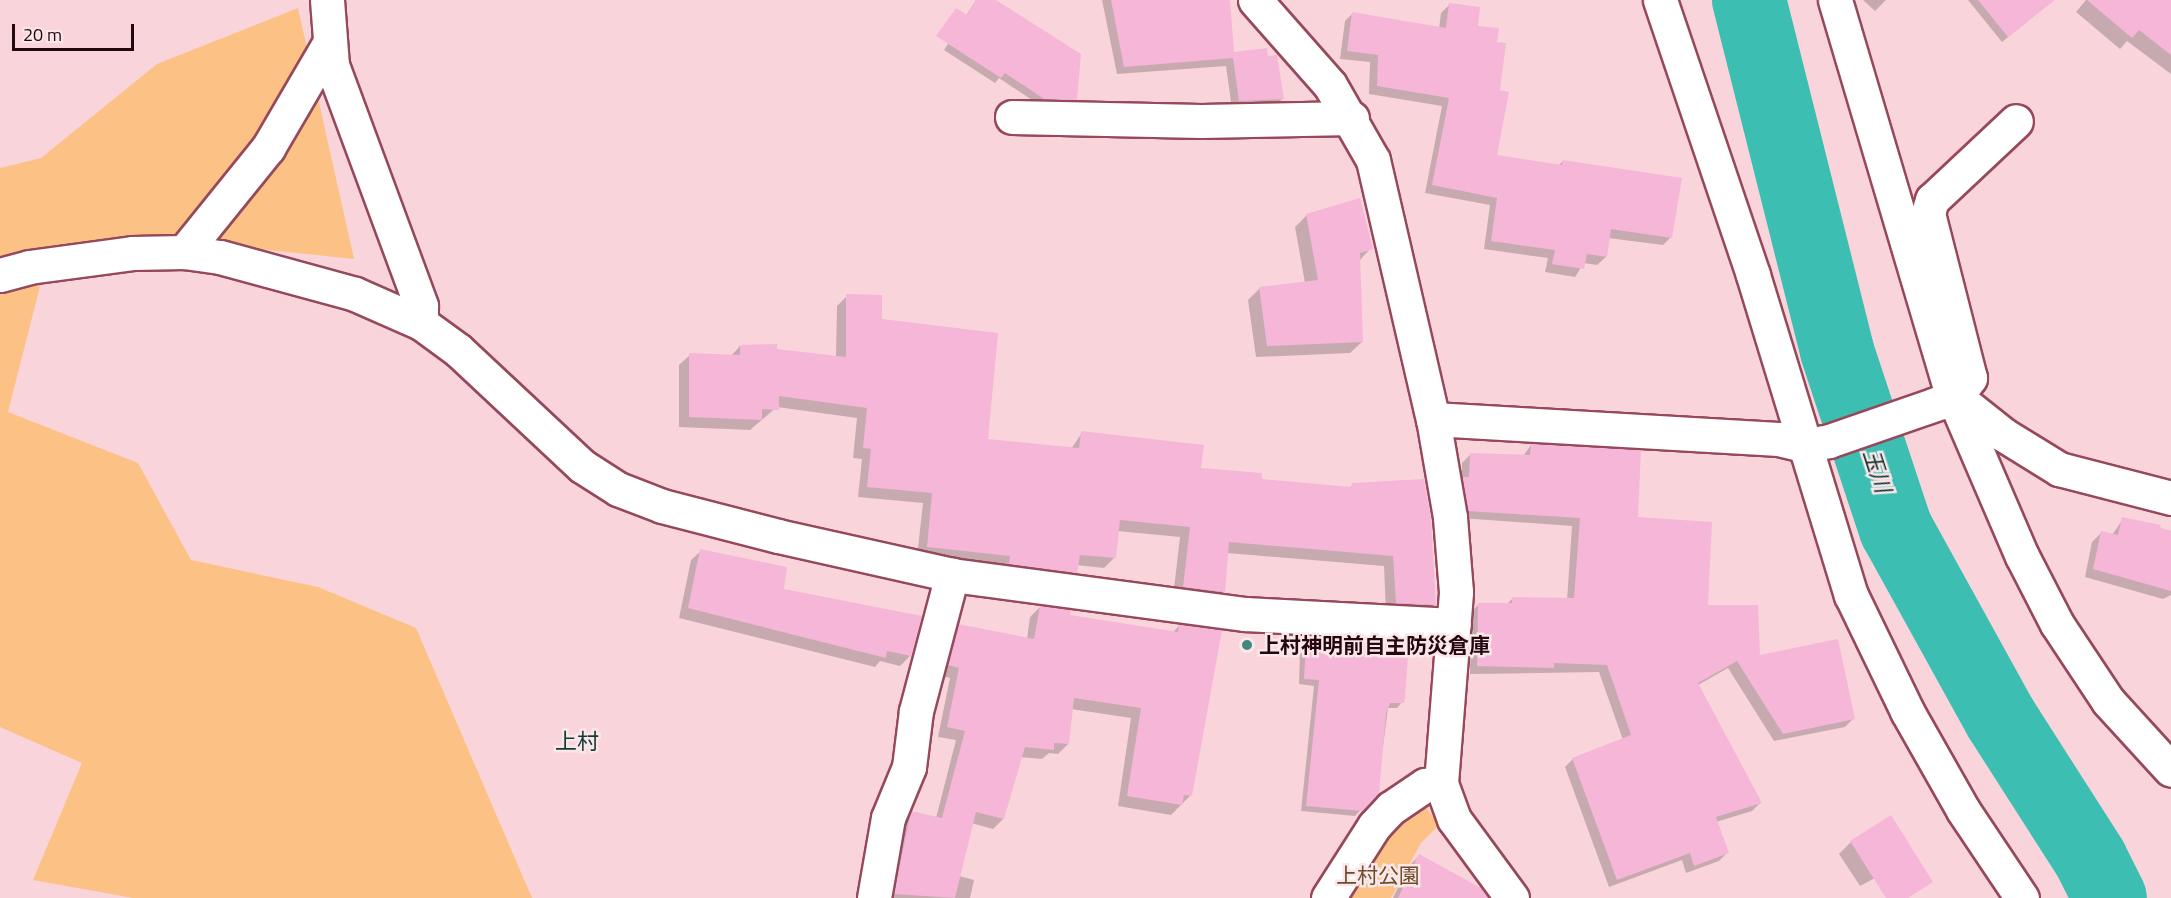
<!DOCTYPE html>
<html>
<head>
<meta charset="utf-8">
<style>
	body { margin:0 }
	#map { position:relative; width:2171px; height:898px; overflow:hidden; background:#f9d5db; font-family:"Titillium Web","Noto Sans JP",sans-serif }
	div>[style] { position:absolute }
	.green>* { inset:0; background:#fcc184 }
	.shadow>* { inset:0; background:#0003 }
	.river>* { height:74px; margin:-37px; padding:0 37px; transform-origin:37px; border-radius:37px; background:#3cbeb2 }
	.building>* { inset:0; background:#f5b6d7 }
	.roads { filter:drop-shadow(2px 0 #96495b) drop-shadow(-2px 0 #96495b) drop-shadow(0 2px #96495b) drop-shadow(0 -2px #96495b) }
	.minor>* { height:33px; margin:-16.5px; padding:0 16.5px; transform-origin:16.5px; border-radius:16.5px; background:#fff }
	.tertiary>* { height:33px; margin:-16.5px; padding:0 16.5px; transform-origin:16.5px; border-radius:16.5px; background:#fff }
	.dots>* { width:16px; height:16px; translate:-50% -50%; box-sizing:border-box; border:3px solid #fae7ea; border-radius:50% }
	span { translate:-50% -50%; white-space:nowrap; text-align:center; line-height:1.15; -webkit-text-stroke:5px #fae7ea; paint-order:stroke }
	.poi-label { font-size:21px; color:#24070f; font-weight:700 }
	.left { translate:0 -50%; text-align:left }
	.park-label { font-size:21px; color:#6d4c28 }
	.water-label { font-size:22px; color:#132f2c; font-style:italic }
	.neighbourhood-label { font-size:22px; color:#163834 }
	.scale { position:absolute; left:12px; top:24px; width:122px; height:27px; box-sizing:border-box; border:3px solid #24070f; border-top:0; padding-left:8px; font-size:18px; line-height:21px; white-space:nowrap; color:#24070f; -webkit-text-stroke:4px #fae7ea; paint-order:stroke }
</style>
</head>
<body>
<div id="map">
	<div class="green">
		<div style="clip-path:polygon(298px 8px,354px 259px,231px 246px,49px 251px,8px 412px,138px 463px,191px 560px,318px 587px,416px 628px,532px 898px,133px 898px,33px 880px,82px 763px,0 727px,0 168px,41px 158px,157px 64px)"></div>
		<div style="clip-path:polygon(1421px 800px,1439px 825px,1421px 843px,1391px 898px,1338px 898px,1354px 868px)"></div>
	</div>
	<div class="shadow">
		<div style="clip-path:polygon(976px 0,993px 0,1075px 99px,1069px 105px,1038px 104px,999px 78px,995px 83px,944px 50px)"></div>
		<div style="clip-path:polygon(1102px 0,1228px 0,1232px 54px,1267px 58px,1283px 98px,1275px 106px,1232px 109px,1226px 66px,1117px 74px)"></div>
		<div style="clip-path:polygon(1863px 0,1886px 0,1875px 11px)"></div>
		<div style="clip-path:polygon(1968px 0,2032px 0,2034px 16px,2002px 42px)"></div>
		<div style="clip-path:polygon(2086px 0,2171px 0,2171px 74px,2127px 41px,2120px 49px,2076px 12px)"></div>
		<div style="clip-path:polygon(1449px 5px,1496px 43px,1495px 157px,1558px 166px,1563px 161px,1671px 237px,1663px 245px,1608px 238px,1606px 257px,1597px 265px,1584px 263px,1575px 277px,1545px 272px,1548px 258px,1484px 249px,1490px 205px,1425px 193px,1442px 106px,1369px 94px,1370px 62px,1340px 59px,1345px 21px,1353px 13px,1439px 29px,1441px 13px)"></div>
		<div style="clip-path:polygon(1307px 215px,1371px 248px,1359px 261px,1362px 342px,1350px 353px,1256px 357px,1248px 300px,1260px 288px,1305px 283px,1295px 227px)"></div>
		<div style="clip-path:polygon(847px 296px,880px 320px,986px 441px,1071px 449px,1082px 433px,1200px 469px,1260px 481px,1349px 488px,1353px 485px,1435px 604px,1424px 614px,1386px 613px,1384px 566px,1227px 553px,1223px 592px,1213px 602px,1173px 597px,1180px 537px,1117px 531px,1115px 557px,1104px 568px,1076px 565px,1065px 582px,917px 557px,923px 503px,858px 497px,862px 459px,853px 458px,857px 418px,777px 407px,750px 430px,679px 427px,679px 365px,690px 355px,731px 356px,740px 346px,836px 357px,837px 306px)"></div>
		<div style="clip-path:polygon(1531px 445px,1636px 518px,1706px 607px,1758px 656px,1853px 719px,1845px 727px,1774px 741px,1728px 668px,1698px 685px,1760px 803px,1752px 811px,1716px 822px,1727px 853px,1719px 861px,1686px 873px,1682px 860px,1609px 887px,1565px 767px,1573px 759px,1623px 740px,1599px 672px,1470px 674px,1471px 612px,1479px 604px,1507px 604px,1513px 598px,1567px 600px,1572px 526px,1460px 518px,1455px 487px,1462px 480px,1462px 463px,1470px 455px,1523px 456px)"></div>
		<div style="clip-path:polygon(2123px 519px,2171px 531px,2171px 595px,2163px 599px,2085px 577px,2092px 542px,2101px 533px,2112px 535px)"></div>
		<div style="clip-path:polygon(701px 551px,782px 590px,910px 656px,900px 666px,880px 661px,875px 667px,679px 618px,691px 560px)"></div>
		<div style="clip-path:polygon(1040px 607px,1068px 616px,1173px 632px,1179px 626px,1191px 795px,1171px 815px,1118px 806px,1131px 718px,1071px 709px,1068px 744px,1058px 754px,1049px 753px,1042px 759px,1020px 757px,1003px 819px,993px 829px,971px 823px,959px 876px,974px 880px,970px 898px,885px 898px,901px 823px,912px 813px,936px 818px,956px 740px,938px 737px,950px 678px,938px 675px,949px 636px,959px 625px,1027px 639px,1030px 617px)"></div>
		<div style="clip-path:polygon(1366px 641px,1402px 702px,1397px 708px,1388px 708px,1377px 793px,1355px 816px,1301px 811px,1314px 686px,1299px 684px,1300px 650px,1306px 644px,1360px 646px)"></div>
		<div style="clip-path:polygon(1851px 842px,1901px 864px,1860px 886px,1839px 854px)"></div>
		<div style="clip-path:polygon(1419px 856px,1476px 898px,1393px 898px,1407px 868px)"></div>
	</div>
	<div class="river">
		<div style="left:1749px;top:0;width:362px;rotate:75.9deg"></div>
		<div style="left:1837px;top:351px;width:188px;rotate:71.7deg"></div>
		<div style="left:1896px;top:529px;width:217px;rotate:61.1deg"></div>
		<div style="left:2001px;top:719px;width:167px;rotate:57.4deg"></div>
		<div style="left:2091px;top:860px;width:42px;rotate:63.4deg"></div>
	</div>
	<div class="building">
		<div style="clip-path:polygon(976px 0,996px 0,1081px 54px,1077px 100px,1044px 99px,1005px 73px,1001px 78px,936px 36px,956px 8px,967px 15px)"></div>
		<div style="clip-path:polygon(1111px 0,1230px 0,1234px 52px,1267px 48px,1268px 56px,1277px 55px,1284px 99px,1239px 101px,1233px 58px,1124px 67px)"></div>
		<div style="clip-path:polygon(1978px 0,2055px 0,2008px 37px)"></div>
		<div style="clip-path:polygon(2087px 0,2171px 0,2171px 55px,2139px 30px,2132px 38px)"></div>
		<div style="clip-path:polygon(1449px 3px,1480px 7px,1478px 26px,1499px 28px,1497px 42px,1506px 43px,1500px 90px,1509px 92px,1497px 155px,1562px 165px,1563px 160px,1682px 178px,1672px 238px,1611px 229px,1607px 257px,1587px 254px,1584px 269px,1552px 264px,1555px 250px,1491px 241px,1497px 198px,1432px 185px,1449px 98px,1377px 86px,1378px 55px,1347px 51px,1352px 12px,1446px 28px)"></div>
		<div style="clip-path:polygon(1360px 198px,1373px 249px,1360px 253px,1363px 342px,1267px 346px,1259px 287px,1318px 280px,1306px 214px)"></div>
		<div style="clip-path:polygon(846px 294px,882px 295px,882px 319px,998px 333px,988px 439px,1079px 448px,1081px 431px,1204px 445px,1201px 468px,1262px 473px,1262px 479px,1352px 487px,1352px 483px,1424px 479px,1431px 519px,1436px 605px,1396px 603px,1393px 556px,1229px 542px,1225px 592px,1183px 587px,1190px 527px,1120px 520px,1116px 558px,1080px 555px,1077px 573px,1009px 564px,1010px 556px,927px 547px,932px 493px,867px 487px,871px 449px,863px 448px,867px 408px,779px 396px,779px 410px,762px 409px,762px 420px,689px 417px,689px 353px,740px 355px,740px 345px,777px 344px,777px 349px,846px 357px)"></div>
		<div style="clip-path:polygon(1531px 443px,1641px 450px,1638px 517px,1712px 522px,1708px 605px,1758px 605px,1760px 655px,1838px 639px,1855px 719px,1783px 734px,1737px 661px,1698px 683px,1762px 803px,1716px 817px,1729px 853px,1694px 866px,1690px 853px,1617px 880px,1572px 758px,1631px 735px,1607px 665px,1554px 663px,1554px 668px,1477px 666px,1478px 603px,1512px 603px,1512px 597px,1574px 598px,1580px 518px,1468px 511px,1462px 477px,1469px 477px,1470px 453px,1530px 455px)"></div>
		<div style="clip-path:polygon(2122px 517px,2161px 525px,2160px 528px,2171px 531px,2171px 591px,2093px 569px,2101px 531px,2118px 535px)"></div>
		<div style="clip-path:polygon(700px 549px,787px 567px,784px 589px,922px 616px,911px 656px,887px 651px,886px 658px,688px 608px)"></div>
		<div style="clip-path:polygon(1040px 606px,1071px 610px,1070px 615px,1178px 632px,1179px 624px,1222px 630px,1192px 796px,1184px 795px,1182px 805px,1127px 796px,1141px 708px,1074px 698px,1069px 744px,1054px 743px,1054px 750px,1025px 747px,1004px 819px,976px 812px,955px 898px,894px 894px,911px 811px,942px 818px,965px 731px,947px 727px,959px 668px,948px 665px,958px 624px,1034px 639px)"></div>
		<div style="clip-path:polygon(1365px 639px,1409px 641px,1405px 698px,1404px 703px,1390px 703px,1386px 714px,1379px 794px,1362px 811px,1306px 806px,1319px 680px,1304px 679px,1306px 643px,1364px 646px)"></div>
		<div style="clip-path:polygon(1891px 815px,1933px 882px,1908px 898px,1886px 898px,1850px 841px)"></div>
		<div style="clip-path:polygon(1419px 854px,1481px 888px,1489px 898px,1398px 898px)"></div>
	</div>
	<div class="roads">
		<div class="minor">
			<div style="left:327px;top:0;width:65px;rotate:85.6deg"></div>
			<div style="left:332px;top:65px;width:257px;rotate:69.7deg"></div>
			<div style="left:421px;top:306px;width:17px;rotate:90deg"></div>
			<div style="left:421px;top:323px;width:46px;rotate:36.1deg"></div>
			<div style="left:458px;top:350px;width:170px;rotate:43.1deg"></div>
			<div style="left:582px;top:466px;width:43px;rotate:32.6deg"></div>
			<div style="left:618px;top:489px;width:47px;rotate:21.1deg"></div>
			<div style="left:662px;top:506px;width:120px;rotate:14.5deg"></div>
			<div style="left:778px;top:536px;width:178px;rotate:12.6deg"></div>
			<div style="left:952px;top:575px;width:296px;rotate:7.6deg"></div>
			<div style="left:1245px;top:614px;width:209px;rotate:3deg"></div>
			<div style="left:1255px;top:0;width:113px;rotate:48.6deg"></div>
			<div style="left:1330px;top:85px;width:86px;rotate:60.2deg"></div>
			<div style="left:1373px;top:160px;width:266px;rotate:77deg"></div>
			<div style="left:1835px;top:0;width:406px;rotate:73.5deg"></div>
			<div style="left:1950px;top:389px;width:182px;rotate:66.7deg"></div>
			<div style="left:2022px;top:556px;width:76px;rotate:62.8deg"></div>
			<div style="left:2057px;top:624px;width:92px;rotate:56.5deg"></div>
			<div style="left:2108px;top:701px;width:93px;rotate:47.6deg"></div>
			<div style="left:1012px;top:117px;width:189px;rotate:1.2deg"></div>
			<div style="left:1201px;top:121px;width:151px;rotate:-1.1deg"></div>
			<div style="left:184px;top:252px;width:134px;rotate:-51.1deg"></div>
			<div style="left:268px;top:148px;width:117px;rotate:-59.7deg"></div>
			<div style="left:0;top:275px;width:30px;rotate:-15deg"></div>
			<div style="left:29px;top:267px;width:104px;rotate:-7.7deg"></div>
			<div style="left:132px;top:253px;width:52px;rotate:-1.1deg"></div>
			<div style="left:184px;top:252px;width:36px;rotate:8deg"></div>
			<div style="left:220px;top:257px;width:140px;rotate:15.3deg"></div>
			<div style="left:355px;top:294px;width:72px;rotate:23.7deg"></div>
			<div style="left:1956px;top:397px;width:24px;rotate:-54deg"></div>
			<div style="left:1970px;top:378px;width:170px;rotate:-104.3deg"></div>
			<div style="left:1928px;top:213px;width:14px;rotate:-73deg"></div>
			<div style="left:1932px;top:200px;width:115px;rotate:-43.2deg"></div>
			<div style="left:874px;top:898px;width:81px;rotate:-80.1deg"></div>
			<div style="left:888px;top:818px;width:55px;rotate:-67.6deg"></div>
			<div style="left:909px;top:767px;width:56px;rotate:-82.9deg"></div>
			<div style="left:916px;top:711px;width:141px;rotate:-75.2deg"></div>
			<div style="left:1328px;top:898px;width:85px;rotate:-57.4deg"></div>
			<div style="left:1374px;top:826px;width:25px;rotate:-47deg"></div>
			<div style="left:1391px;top:808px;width:41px;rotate:-34.1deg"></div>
			<div style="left:1425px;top:785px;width:16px;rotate:-7deg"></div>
			<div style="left:1512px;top:898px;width:98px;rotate:-126.3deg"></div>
			<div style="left:1454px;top:819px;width:38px;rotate:-110deg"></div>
			<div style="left:1441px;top:783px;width:192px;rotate:-85.5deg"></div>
			<div style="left:1456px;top:592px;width:75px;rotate:-94.6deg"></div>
			<div style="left:1450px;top:517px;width:99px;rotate:-99.8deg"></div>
			<div style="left:1433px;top:419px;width:346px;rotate:3.3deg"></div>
			<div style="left:1778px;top:439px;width:28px;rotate:13deg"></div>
			<div style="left:1805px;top:445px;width:24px;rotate:-9deg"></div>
			<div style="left:1829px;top:441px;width:134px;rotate:-19.1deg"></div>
			<div style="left:1956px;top:397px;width:61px;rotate:38.4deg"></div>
			<div style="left:2004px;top:435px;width:65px;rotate:31.7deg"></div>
			<div style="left:2059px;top:469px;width:116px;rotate:14.5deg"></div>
		</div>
		<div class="tertiary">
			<div style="left:1660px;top:0;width:290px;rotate:71.3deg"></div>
			<div style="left:1753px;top:275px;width:335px;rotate:73deg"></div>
			<div style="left:1851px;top:595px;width:129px;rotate:64.2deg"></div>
			<div style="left:1907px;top:711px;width:114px;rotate:60.5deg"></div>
			<div style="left:1963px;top:810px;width:106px;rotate:56.2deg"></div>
		</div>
	</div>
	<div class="dots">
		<div style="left:1247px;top:645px;background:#408780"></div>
	</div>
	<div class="poi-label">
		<span class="left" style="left:1259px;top:645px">上村神明前自主防災倉庫</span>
	</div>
	<div class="park-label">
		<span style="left:1378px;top:875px">上村公園</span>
	</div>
	<div class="water-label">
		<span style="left:1877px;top:471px;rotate:72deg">玉川</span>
	</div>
	<div class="neighbourhood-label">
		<span style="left:577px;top:742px">上村</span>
	</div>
	<div class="scale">20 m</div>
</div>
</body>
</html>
